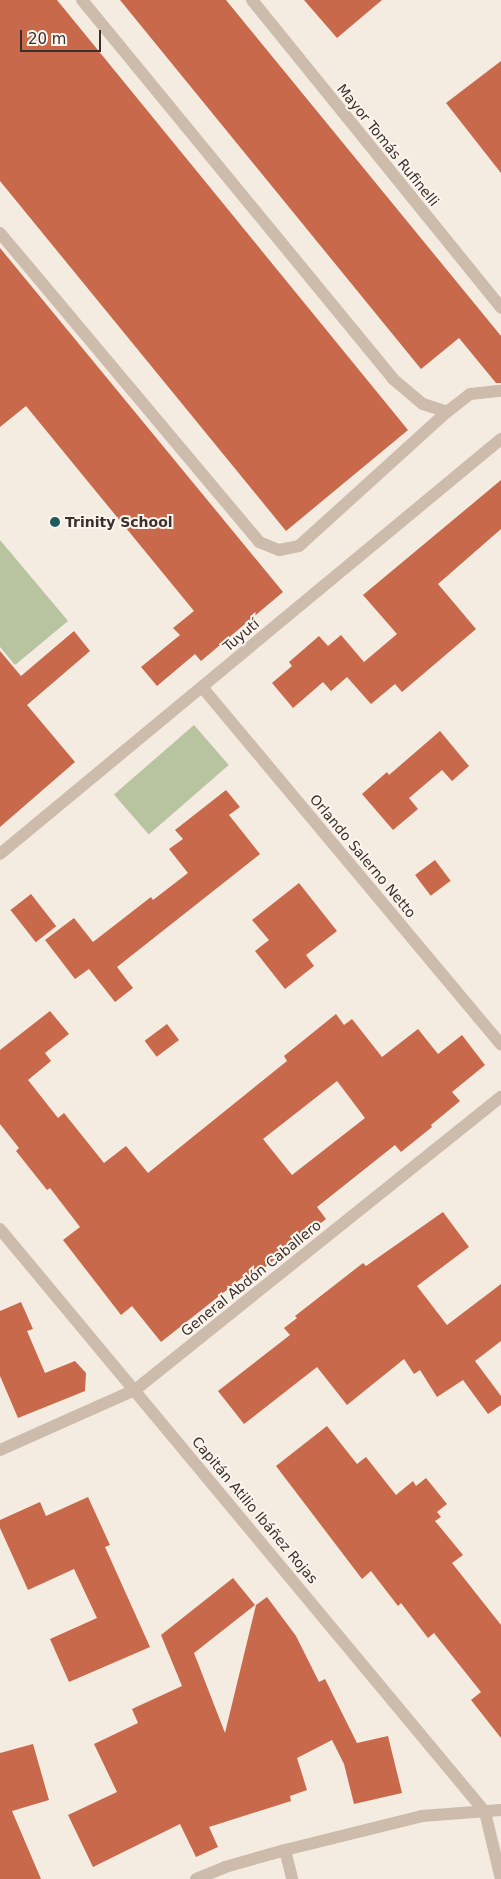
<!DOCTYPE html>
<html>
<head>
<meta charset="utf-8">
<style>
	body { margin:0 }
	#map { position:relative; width:501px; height:1879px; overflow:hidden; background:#f4ebe1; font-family:"DejaVu Sans",sans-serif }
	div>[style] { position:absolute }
	.green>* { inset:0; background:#b8c4a0; transform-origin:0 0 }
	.building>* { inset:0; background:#c8694b; transform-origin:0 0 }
	.minor>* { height:12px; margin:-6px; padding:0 6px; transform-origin:6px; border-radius:6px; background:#cdbbac }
	.dots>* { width:14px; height:14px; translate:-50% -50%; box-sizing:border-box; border:2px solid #fbf5ee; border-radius:50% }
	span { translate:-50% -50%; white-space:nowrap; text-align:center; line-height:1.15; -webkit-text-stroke:4px #fbf5ee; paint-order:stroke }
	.street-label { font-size:14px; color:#3b302b }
	.poi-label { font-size:14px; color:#3b302b; font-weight:700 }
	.left { translate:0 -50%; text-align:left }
	.scale { position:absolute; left:20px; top:30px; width:81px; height:22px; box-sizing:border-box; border:2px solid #3b302b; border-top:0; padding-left:6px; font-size:15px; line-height:18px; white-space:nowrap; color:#3b302b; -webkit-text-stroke:4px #fbf5ee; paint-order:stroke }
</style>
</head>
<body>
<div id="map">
	<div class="green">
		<div style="clip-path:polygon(0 540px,68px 621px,15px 665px,0 647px)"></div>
		<div style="left:194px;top:725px;width:53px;height:106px;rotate:49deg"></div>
	</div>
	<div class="building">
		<div style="clip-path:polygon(0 0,57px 0,408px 430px,286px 531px,0 181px)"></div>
		<div style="clip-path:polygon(120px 0,226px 0,501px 336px,501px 383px,496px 383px,459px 338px,421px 369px)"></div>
		<div style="clip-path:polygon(304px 0,382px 0,337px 38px)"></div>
		<div style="clip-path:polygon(501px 61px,501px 173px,446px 103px)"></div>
		<div style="clip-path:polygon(0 248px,283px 592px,201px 661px,195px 654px,157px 686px,141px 667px,180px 635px,173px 628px,194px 611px,26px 406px,0 427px)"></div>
		<div style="clip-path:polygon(501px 480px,501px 529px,438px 584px,476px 629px,402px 692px,395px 684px,371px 704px,347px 677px,331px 691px,323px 682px,293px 708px,272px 683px,292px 666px,289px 662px,319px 636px,328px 646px,341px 635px,364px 662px,397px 634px,363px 595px)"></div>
		<div style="clip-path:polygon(74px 631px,90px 651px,27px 705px,75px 762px,0 827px,0 651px,21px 676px)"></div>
		<div style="clip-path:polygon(440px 731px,469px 766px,452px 781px,442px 770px,409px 798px,418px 809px,393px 830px,362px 794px,387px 772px,389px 775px)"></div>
		<div style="clip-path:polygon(226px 790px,240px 807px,229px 815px,260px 854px,117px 967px,133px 988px,115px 1002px,89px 969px,75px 979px,45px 940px,74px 918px,93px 942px,151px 897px,153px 900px,188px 873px,169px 849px,183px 839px,175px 830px)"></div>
		<div style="left:435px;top:860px;width:26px;height:25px;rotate:53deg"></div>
		<div style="clip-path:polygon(299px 883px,337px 931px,306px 955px,314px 966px,285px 989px,255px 951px,269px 940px,252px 920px)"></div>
		<div style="left:31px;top:894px;width:41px;height:26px;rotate:52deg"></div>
		<div style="clip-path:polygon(evenodd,50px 1011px,69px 1034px,45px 1053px,51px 1061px,28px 1080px,58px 1118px,64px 1113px,104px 1163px,126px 1146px,148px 1173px,287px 1061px,284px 1056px,336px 1014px,344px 1025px,352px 1019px,382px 1057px,418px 1029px,438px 1054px,462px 1035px,485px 1065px,452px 1092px,460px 1101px,431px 1125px,432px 1127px,401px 1152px,395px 1145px,317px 1207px,326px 1219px,250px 1279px,247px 1274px,161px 1342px,132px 1306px,121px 1315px,63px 1240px,80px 1227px,50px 1188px,47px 1190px,16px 1151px,19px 1148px,0 1124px,0 1050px,50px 1011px,337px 1081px,365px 1118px,292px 1175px,263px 1139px,337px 1081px)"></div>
		<div style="left:167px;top:1024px;width:20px;height:28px;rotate:53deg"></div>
		<div style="clip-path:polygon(443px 1212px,469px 1247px,417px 1286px,447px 1325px,501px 1284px,501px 1341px,475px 1361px,501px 1396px,501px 1405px,488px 1414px,463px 1380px,437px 1397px,420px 1370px,414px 1374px,404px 1359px,347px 1405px,317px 1367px,244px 1424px,218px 1391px,290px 1335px,284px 1328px,297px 1318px,295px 1316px,363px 1263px,366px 1266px)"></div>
		<div style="clip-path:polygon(21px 1302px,33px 1329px,27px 1331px,45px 1373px,75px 1361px,86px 1373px,85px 1391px,18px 1418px,0 1376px,0 1311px)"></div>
		<div style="clip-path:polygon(327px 1426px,357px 1464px,366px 1457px,396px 1495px,413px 1481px,416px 1486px,426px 1478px,447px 1504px,437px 1512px,441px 1517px,435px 1521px,463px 1555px,452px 1563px,501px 1625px,501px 1738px,471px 1700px,481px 1692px,434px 1633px,428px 1638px,401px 1603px,398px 1606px,371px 1571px,362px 1579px,276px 1466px)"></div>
		<div style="clip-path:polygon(88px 1497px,110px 1545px,105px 1547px,150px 1647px,69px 1682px,50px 1639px,97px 1618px,74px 1569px,28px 1590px,0 1528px,0 1520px,40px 1502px,46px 1516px)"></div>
		<div style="clip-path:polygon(233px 1578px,255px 1605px,194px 1653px,225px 1733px,256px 1605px,267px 1597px,296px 1636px,319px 1682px,325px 1679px,357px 1743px,388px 1736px,402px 1793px,354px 1804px,344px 1764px,332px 1740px,297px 1758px,307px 1790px,290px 1796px,291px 1801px,209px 1827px,218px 1847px,196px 1857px,180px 1824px,93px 1867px,68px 1815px,117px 1792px,94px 1744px,138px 1723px,132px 1709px,182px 1686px,161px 1635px)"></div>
		<div style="clip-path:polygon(33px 1744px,49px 1800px,12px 1811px,41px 1879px,0 1879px,0 1753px)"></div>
	</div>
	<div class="minor">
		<div style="left:82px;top:0;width:490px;rotate:50.6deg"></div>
		<div style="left:393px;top:379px;width:39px;rotate:40deg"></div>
		<div style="left:423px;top:404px;width:25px;rotate:18deg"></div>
		<div style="left:252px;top:0;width:396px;rotate:51deg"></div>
		<div style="left:0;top:233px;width:403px;rotate:50deg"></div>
		<div style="left:259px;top:542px;width:22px;rotate:22deg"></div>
		<div style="left:279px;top:550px;width:20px;rotate:-11deg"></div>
		<div style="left:299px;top:546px;width:200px;rotate:-42.2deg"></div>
		<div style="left:447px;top:412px;width:29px;rotate:-38deg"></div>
		<div style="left:470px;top:394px;width:31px;rotate:-6deg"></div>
		<div style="left:202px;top:687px;width:466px;rotate:50.1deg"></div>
		<div style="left:0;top:854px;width:651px;rotate:-39.64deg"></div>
		<div style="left:0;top:1229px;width:758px;rotate:50.24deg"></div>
		<div style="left:485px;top:1812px;width:69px;rotate:76.6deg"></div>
		<div style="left:0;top:1450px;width:148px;rotate:-24deg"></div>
		<div style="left:135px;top:1390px;width:469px;rotate:-38.7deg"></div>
		<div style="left:285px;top:1850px;width:30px;rotate:76deg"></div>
		<div style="left:196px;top:1879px;width:31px;rotate:-22deg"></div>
		<div style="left:225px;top:1867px;width:62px;rotate:-15.8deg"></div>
		<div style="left:285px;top:1850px;width:141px;rotate:-13.9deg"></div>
		<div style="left:422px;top:1816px;width:79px;rotate:-4.3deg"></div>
	</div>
	<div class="dots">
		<div style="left:55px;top:522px;background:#1f5a5e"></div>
	</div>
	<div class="street-label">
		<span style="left:388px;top:145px;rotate:51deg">Mayor Tomás Rufinelli</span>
		<span style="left:241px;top:635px;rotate:-40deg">Tuyutí</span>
		<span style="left:363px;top:856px;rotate:50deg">Orlando Salerno Netto</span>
		<span style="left:251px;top:1278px;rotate:-39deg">General Abdón Caballero</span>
		<span style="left:255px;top:1510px;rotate:50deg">Capitán Atilio Ibáñez Rojas</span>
	</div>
	<div class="poi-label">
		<span class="left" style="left:65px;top:522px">Trinity School</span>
	</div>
	<div class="scale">20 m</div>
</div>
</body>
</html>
